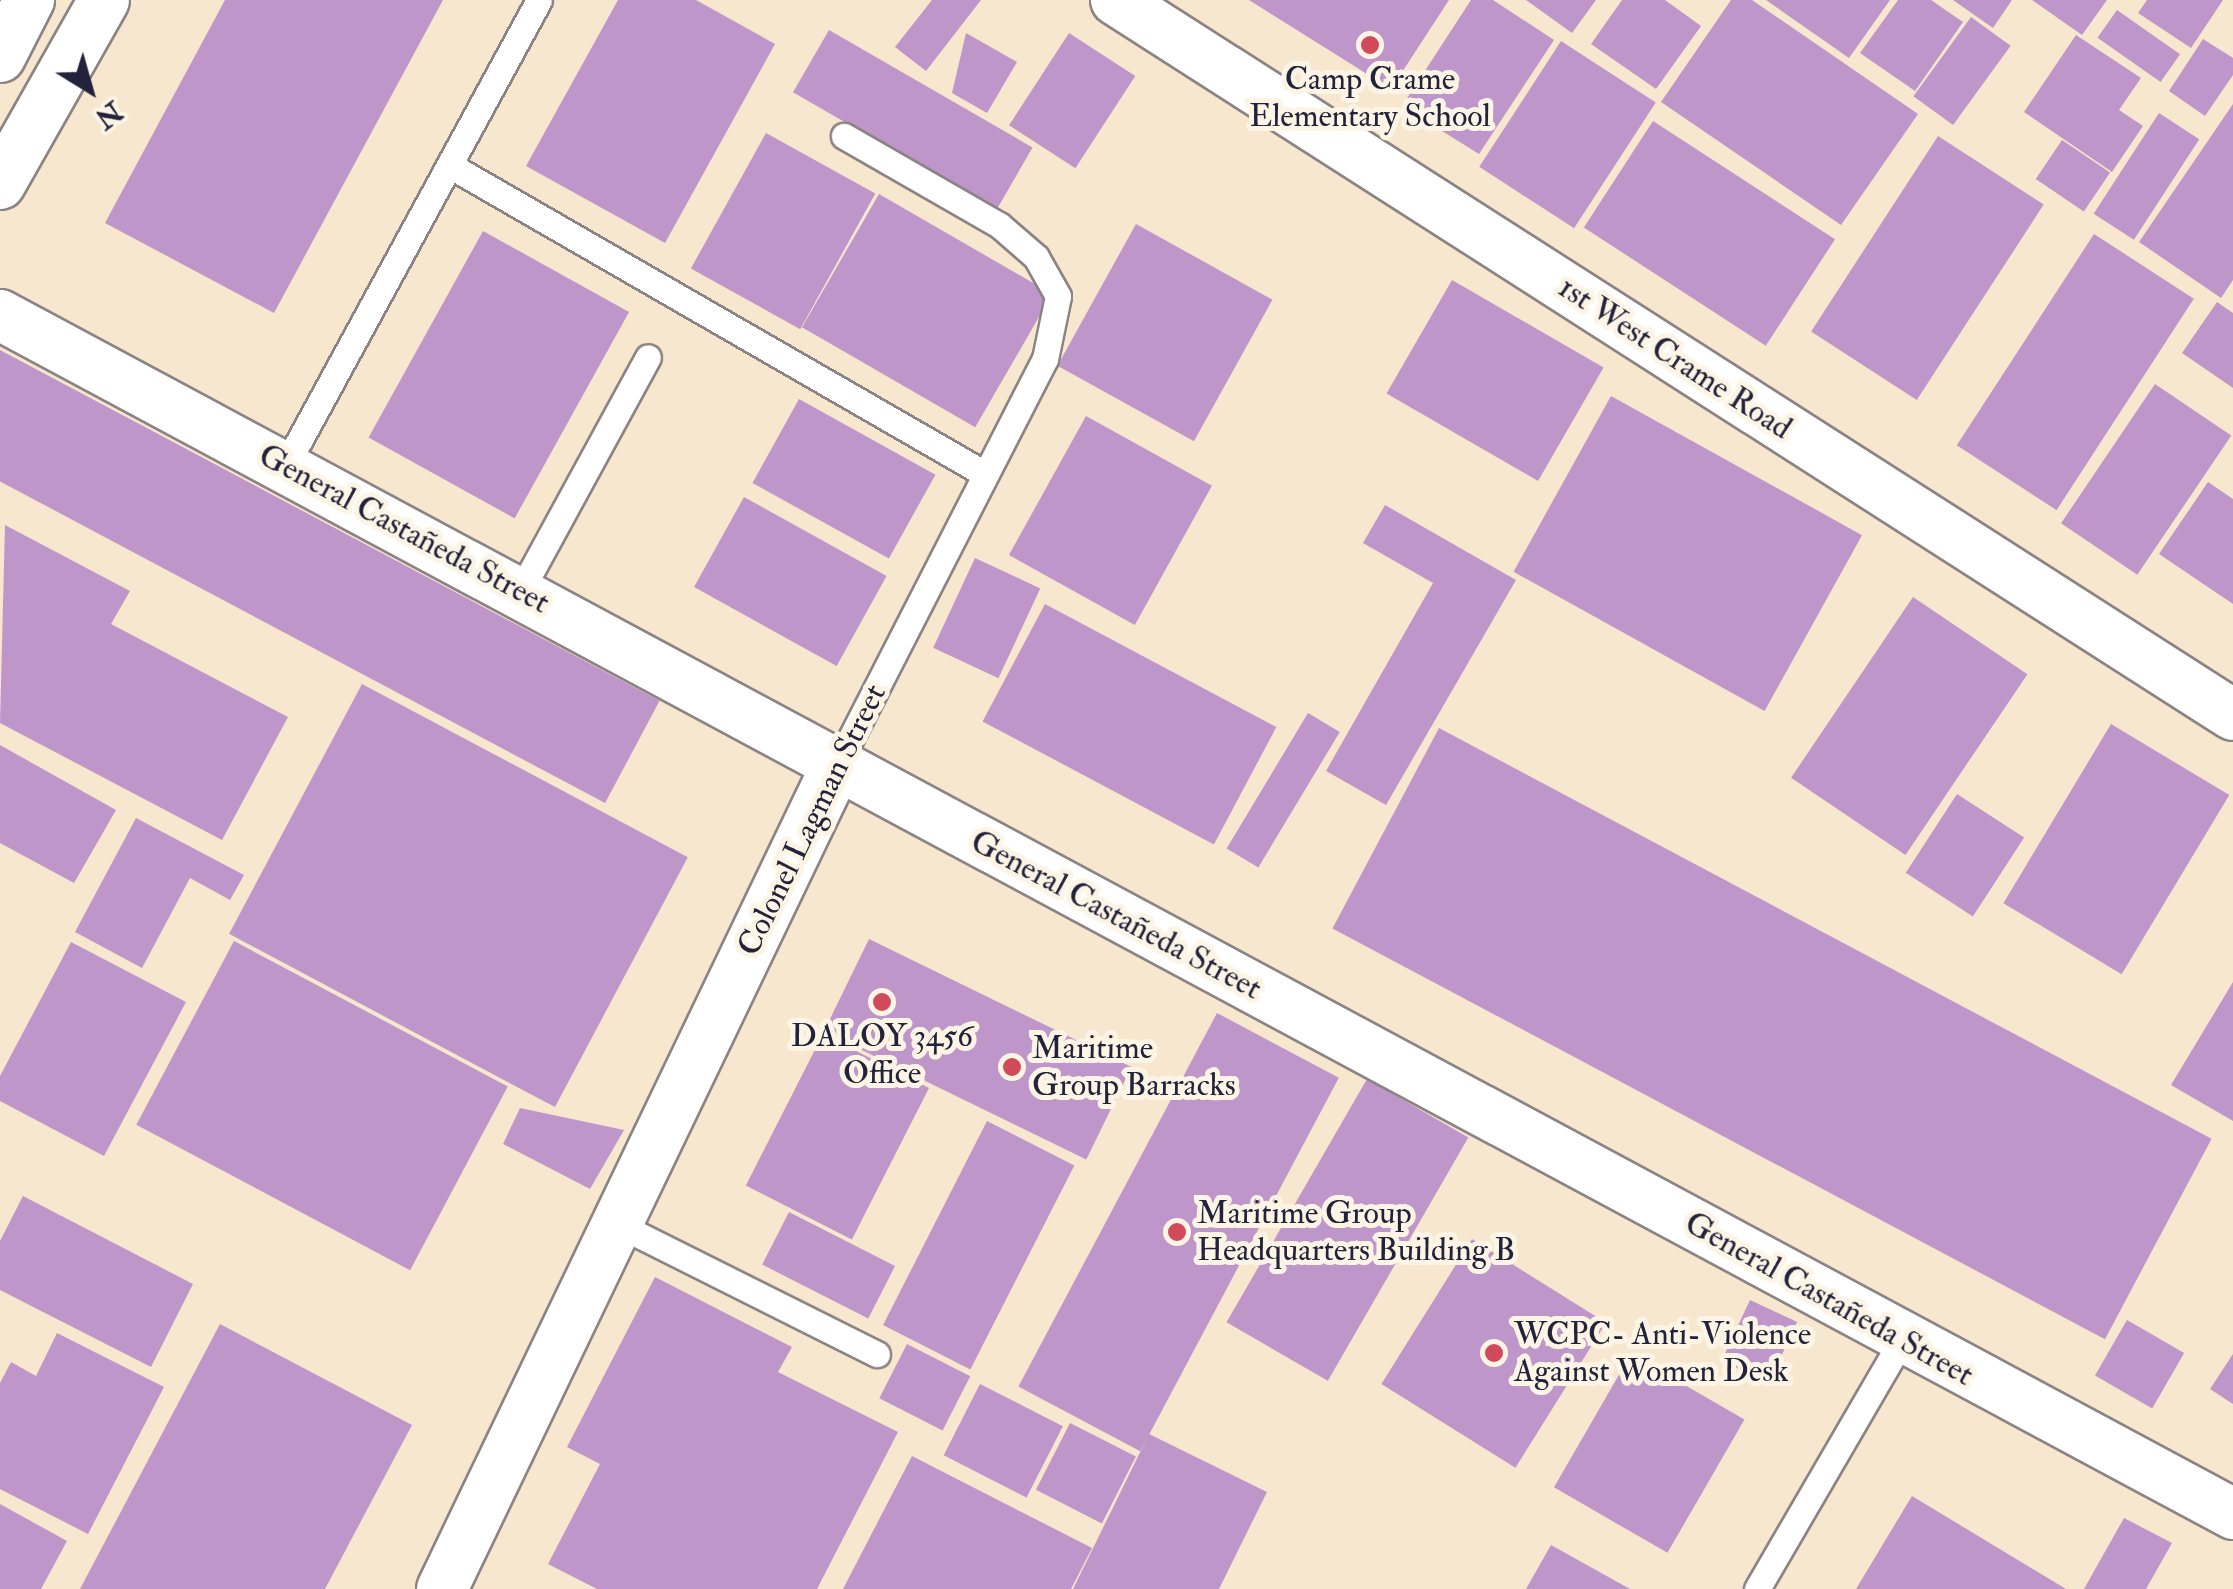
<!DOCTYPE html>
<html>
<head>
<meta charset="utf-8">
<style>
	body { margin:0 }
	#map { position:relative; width:2233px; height:1589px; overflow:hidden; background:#f6e7ce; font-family:"IM FELL Double Pica",serif }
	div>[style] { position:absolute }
	.building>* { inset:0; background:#bf96ca; transform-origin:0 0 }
	.roads { filter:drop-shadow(2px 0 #8c8484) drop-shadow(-2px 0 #8c8484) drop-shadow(0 2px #8c8484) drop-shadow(0 -2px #8c8484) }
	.lane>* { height:25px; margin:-12.5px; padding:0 12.5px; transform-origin:12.5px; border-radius:12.5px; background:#fff }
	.street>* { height:50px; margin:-25px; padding:0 25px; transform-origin:25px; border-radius:25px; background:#fff }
	.dots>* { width:28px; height:28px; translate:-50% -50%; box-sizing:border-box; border:5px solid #fcf5e5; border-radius:50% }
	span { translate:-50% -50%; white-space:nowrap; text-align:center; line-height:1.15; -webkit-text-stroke:10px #fcf5e5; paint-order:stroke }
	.poi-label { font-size:32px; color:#22223b }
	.left { translate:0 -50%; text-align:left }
	.street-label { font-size:32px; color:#22223b }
	.north { position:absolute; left:40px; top:40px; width:100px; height:100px; -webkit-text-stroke:8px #fcf5e5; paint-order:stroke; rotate:143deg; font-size:28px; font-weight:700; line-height:40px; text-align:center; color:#22223b }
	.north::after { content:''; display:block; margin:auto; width:35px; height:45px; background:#22223b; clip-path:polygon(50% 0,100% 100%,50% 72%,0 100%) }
</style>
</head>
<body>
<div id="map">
	<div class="building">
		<div style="clip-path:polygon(225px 0,443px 0,274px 313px,105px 223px)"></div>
		<div style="clip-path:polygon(618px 0,696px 0,775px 44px,665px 243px,526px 166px)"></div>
		<div style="clip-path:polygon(932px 0,981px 0,926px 71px,895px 47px)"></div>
		<div style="clip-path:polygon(1249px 0,1449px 0,1391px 89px)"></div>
		<div style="clip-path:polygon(1471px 0,1493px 0,1554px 40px,1479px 154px,1402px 106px)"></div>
		<div style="clip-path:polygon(1526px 0,1596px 0,1572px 33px)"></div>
		<div style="clip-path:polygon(1622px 0,1665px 0,1701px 26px,1656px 89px,1591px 44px)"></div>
		<div style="clip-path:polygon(1731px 0,1752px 0,1918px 114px,1841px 225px,1661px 102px)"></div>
		<div style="clip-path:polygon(1766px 0,1890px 0,1849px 58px)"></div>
		<div style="clip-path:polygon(1898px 0,1931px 0,1963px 22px,1915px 91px,1860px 53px)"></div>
		<div style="clip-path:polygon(1953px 0,2012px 0,1993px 28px)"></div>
		<div style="clip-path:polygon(2032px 0,2107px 0,2082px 35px)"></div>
		<div style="clip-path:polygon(2147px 0,2223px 0,2191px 48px,2138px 13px)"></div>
		<div style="left:2117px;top:10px;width:77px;height:34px;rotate:35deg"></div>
		<div style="left:1971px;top:17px;width:49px;height:98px;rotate:36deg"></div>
		<div style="left:829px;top:30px;width:235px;height:72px;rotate:30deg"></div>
		<div style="clip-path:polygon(966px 33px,1017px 62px,987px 113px,952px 93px)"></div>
		<div style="left:1069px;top:33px;width:79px;height:110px;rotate:33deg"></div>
		<div style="clip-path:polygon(2076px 35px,2141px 78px,2119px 110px,2143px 126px,2112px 172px,2024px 112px)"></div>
		<div style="clip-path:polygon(2203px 39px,2233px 58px,2233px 75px,2205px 116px,2169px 91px)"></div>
		<div style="left:1561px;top:41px;width:113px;height:150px;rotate:33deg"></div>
		<div style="clip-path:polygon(2233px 104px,2233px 280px,2221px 298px,2139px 242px)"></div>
		<div style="left:2159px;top:113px;width:48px;height:120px;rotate:33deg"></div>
		<div style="left:1653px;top:121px;width:217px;height:127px;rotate:33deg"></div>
		<div style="left:766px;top:133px;width:125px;height:155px;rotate:29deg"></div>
		<div style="left:1938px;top:136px;width:126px;height:233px;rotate:33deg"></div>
		<div style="left:2062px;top:140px;width:58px;height:47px;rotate:34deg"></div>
		<div style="left:879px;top:194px;width:200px;height:154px;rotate:30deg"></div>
		<div style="left:1136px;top:224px;width:156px;height:162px;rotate:29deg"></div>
		<div style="left:483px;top:231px;width:167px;height:236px;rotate:29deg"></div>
		<div style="left:2094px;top:234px;width:119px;height:252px;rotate:33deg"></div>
		<div style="left:1452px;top:280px;width:175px;height:131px;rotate:30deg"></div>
		<div style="clip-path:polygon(2217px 302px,2233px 313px,2233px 388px,2182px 353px)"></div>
		<div style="left:0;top:350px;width:747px;height:116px;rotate:28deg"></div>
		<div style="left:2155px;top:384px;width:92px;height:168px;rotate:34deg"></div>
		<div style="left:1611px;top:396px;width:287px;height:201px;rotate:29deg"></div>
		<div style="left:799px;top:399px;width:156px;height:96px;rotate:29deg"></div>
		<div style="left:1086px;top:416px;width:144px;height:159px;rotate:29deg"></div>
		<div style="clip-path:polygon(2208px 482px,2233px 499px,2233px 604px,2159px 554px)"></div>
		<div style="left:744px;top:497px;width:163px;height:103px;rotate:29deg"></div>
		<div style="clip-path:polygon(1385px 505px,1516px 580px,1386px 805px,1326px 771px,1433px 583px,1363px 543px)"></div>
		<div style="clip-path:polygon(5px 525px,130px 591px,111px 624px,288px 717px,222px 840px,0 723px)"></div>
		<div style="left:975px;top:558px;width:72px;height:99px;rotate:25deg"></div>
		<div style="left:1913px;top:597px;width:138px;height:218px;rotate:34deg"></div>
		<div style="left:1045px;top:604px;width:262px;height:133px;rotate:28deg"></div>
		<div style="left:362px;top:684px;width:369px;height:283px;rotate:28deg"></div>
		<div style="left:1308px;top:713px;width:37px;height:158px;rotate:31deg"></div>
		<div style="left:2111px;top:724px;width:138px;height:209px;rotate:31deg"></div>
		<div style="left:1439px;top:728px;width:875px;height:227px;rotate:28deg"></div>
		<div style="clip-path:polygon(0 745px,116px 810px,74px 883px,0 843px)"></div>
		<div style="left:1957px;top:794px;width:80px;height:94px;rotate:33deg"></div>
		<div style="clip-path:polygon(136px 818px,244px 875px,230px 900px,190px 878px,142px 968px,75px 932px)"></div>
		<div style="left:869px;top:939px;width:292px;height:103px;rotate:26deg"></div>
		<div style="left:234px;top:941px;width:310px;height:208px;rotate:28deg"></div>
		<div style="clip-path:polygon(71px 942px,186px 1002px,104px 1156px,0 1101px,0 1076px)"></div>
		<div style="clip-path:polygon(2233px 982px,2233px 1121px,2171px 1085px)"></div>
		<div style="left:1217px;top:1013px;width:138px;height:423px;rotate:28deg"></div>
		<div style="left:823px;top:1034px;width:119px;height:170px;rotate:27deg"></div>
		<div style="left:1367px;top:1079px;width:117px;height:281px;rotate:30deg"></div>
		<div style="clip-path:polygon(520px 1108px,624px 1130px,590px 1189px,503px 1144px)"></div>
		<div style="left:987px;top:1121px;width:98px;height:229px;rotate:27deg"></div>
		<div style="clip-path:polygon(23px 1196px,193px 1284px,151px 1367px,0 1290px,0 1241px)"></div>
		<div style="left:789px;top:1212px;width:119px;height:59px;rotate:27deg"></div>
		<div style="left:1472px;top:1239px;width:158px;height:171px;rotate:32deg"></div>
		<div style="clip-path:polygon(655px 1277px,792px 1347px,778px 1372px,898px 1432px,817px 1589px,597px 1589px,548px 1564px,600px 1464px,567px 1447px)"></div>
		<div style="left:1750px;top:1300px;width:52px;height:67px;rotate:25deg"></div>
		<div style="left:2127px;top:1320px;width:66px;height:64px;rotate:30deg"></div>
		<div style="clip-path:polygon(220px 1324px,412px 1425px,325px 1589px,80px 1589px)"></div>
		<div style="clip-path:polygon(57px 1333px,164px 1387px,88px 1534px,0 1489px,0 1383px,11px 1362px,36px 1376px)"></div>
		<div style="left:907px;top:1344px;width:71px;height:61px;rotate:27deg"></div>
		<div style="left:1631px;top:1354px;width:131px;height:154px;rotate:30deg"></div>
		<div style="clip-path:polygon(2233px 1354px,2233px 1404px,2210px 1389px)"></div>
		<div style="left:980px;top:1384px;width:93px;height:80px;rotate:27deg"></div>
		<div style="left:1070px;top:1423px;width:74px;height:75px;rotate:27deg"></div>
		<div style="clip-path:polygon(1149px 1434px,1267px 1492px,1219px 1589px,1073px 1589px)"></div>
		<div style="clip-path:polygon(912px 1456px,1092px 1548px,1071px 1589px,843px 1589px)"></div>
		<div style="clip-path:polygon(1912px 1496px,2066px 1589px,1856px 1589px)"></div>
		<div style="clip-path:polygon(0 1504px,67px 1541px,41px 1589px,0 1589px)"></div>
		<div style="clip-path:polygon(2124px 1518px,2172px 1543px,2146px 1589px,2084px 1589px)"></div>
		<div style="clip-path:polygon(1551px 1545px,1630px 1589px,1526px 1589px)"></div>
	</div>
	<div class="roads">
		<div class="lane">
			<div style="left:449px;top:165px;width:619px;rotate:29.96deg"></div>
			<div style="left:286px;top:465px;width:529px;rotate:-61.45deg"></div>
			<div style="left:521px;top:590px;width:265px;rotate:-61.4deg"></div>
			<div style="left:837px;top:765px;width:456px;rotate:-62.9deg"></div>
			<div style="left:1045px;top:359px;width:64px;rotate:-78.3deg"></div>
			<div style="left:1058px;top:296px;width:45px;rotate:-119.4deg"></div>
			<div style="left:1036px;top:257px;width:49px;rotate:-139.1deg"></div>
			<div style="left:999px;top:225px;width:179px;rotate:-150.1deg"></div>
			<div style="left:615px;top:1223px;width:293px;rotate:26.6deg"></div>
			<div style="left:1757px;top:1589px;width:288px;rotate:-59.8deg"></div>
		</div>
		<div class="street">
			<div style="left:1116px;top:0;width:1326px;rotate:32.62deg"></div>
			<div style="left:0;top:57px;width:64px;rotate:-63deg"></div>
			<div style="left:0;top:184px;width:211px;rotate:-60.5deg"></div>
			<div style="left:0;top:315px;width:2535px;rotate:28.23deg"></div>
			<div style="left:442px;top:1589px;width:914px;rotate:-64.39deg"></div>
		</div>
	</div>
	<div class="dots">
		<div style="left:1370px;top:45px;background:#d1495b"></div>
		<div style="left:882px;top:1002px;background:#d1495b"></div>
		<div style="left:1012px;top:1067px;background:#d1495b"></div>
		<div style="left:1177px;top:1232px;background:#d1495b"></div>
		<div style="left:1494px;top:1353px;background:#d1495b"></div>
	</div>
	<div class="poi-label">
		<span style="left:1370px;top:98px">Camp Crame<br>Elementary School</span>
		<span style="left:882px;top:1055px">DALOY 3456<br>Office</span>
		<span class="left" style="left:1032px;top:1067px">Maritime<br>Group Barracks</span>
		<span class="left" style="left:1197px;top:1232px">Maritime Group<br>Headquarters Building B</span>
		<span class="left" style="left:1514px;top:1353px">WCPC- Anti-Violence<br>Against Women Desk</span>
	</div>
	<div class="street-label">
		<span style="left:1675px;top:358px;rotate:33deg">1st West Crame Road</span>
		<span style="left:404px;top:529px;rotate:28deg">General Castañeda Street</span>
		<span style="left:812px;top:820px;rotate:-64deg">Colonel Lagman Street</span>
		<span style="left:1116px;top:915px;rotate:28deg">General Castañeda Street</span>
		<span style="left:1829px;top:1299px;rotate:29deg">General Castañeda Street</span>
	</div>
	<div class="north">N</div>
</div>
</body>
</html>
